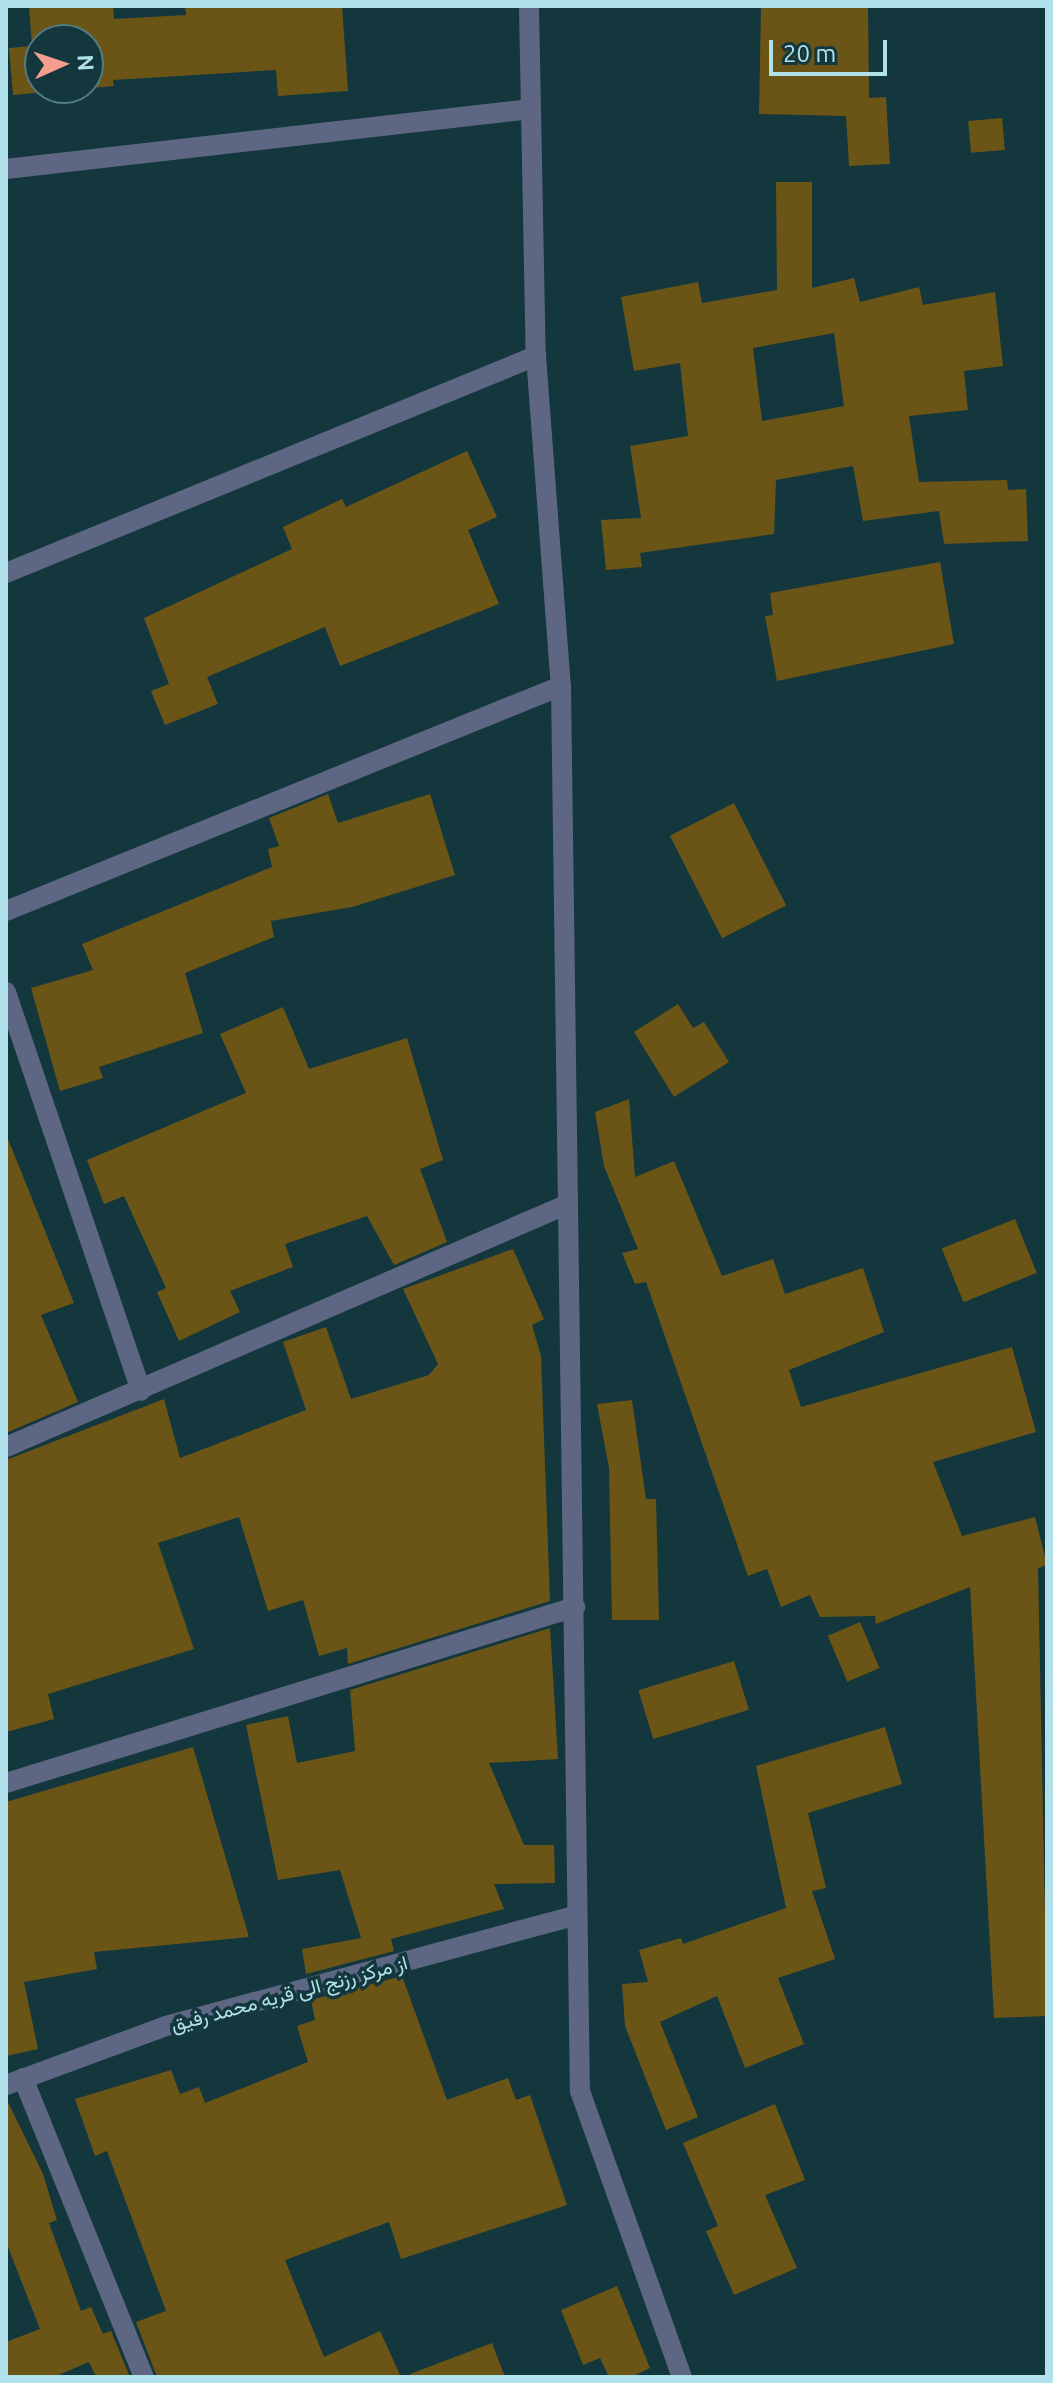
<!DOCTYPE html>
<html>
<head>
<meta charset="utf-8">
<style>
	body { margin:0 }
	#map { position:relative; width:1053px; height:2383px; overflow:hidden; background:#13373c; font-family:Ubuntu,Vazirmatn,sans-serif }
	div>[style] { position:absolute }
	.building>* { inset:0; background:#6a5516; transform-origin:0 0 }
	.minor>* { height:20px; margin:-10px; padding:0 10px; transform-origin:10px; border-radius:10px; background:#5d6783 }
	span { translate:-50% -50%; white-space:nowrap; text-align:center; line-height:1.15; -webkit-text-stroke:7px #13373c; paint-order:stroke }
	.street-label { font-size:20px; color:#b1e2eb }
	.frame { position:absolute; inset:0; border:8px solid #b1e2eb; pointer-events:none }
	.north { position:absolute; left:24px; top:24px; width:80px; height:80px; box-sizing:border-box; background:#13373c; border:2px solid #527b82; border-radius:50%; rotate:87deg; font-size:22px; font-weight:700; line-height:32px; text-align:center; color:#b1e2eb }
	.north::after { content:''; display:block; margin:auto; width:28px; height:36px; background:#f59d8f; clip-path:polygon(50% 0,100% 100%,50% 72%,0 100%) }
	.scale { position:absolute; left:769px; top:40px; width:118px; height:36px; box-sizing:border-box; border:4px solid #b1e2eb; border-top:0; padding-left:10px; font-size:24px; line-height:28px; white-space:nowrap; color:#b1e2eb; -webkit-text-stroke:6px #13373c; paint-order:stroke }
</style>
</head>
<body>
<div id="map">
	<div class="building">
		<div style="clip-path:polygon(evenodd,29px 6px,113px 6px,114px 19px,186px 15px,185px 6px,342px 6px,348px 91px,278px 96px,276px 70px,113px 80px,114px 86px,13px 95px,9px 48px,32px 46px,29px 6px,40px 40px,88px 40px,88px 88px,40px 88px,40px 40px)"></div>
		<div style="clip-path:polygon(761px 6px,868px 6px,869px 98px,886px 97px,890px 164px,849px 166px,846px 116px,759px 114px)"></div>
		<div style="left:1002px;top:118px;width:32px;height:34px;rotate:85deg"></div>
		<div style="clip-path:polygon(evenodd,776px 182px,812px 182px,812px 288px,854px 278px,860px 302px,919px 287px,923px 305px,995px 292px,1003px 366px,964px 371px,968px 410px,909px 416px,919px 482px,1007px 480px,1008px 490px,1026px 489px,1028px 541px,944px 544px,939px 511px,863px 521px,853px 466px,776px 480px,774px 534px,640px 553px,642px 567px,606px 570px,601px 520px,641px 518px,630px 446px,688px 436px,680px 363px,634px 371px,621px 297px,698px 282px,702px 303px,777px 290px,776px 182px,834px 333px,844px 406px,762px 421px,753px 348px,834px 333px)"></div>
		<div style="clip-path:polygon(467px 451px,497px 517px,468px 530px,499px 604px,340px 666px,325px 627px,207px 677px,218px 704px,165px 725px,151px 691px,169px 684px,144px 618px,292px 549px,283px 527px,342px 499px,346px 507px)"></div>
		<div style="clip-path:polygon(940px 562px,954px 644px,777px 681px,765px 616px,773px 615px,770px 593px)"></div>
		<div style="clip-path:polygon(328px 794px,338px 823px,430px 794px,455px 875px,352px 907px,271px 921px,274px 937px,185px 973px,203px 1033px,99px 1067px,103px 1078px,60px 1091px,31px 988px,93px 970px,82px 944px,272px 867px,268px 849px,279px 846px,269px 818px)"></div>
		<div style="left:734px;top:803px;width:115px;height:72px;rotate:63deg"></div>
		<div style="clip-path:polygon(678px 1004px,693px 1028px,704px 1022px,729px 1062px,674px 1097px,634px 1032px)"></div>
		<div style="clip-path:polygon(283px 1007px,309px 1069px,407px 1038px,443px 1160px,420px 1169px,447px 1242px,394px 1265px,367px 1216px,285px 1244px,293px 1267px,230px 1291px,240px 1312px,179px 1341px,157px 1292px,166px 1288px,124px 1196px,104px 1204px,87px 1160px,246px 1093px,220px 1034px)"></div>
		<div style="clip-path:polygon(629px 1099px,635px 1177px,674px 1161px,722px 1276px,773px 1259px,785px 1294px,863px 1268px,884px 1332px,789px 1370px,801px 1407px,1012px 1347px,1036px 1432px,933px 1462px,962px 1536px,1035px 1517px,1047px 1565px,1038px 1568px,1047px 2016px,994px 2018px,970px 1587px,876px 1624px,875px 1616px,820px 1617px,810px 1595px,781px 1607px,767px 1569px,748px 1576px,646px 1282px,635px 1284px,622px 1253px,638px 1249px,604px 1166px,595px 1112px)"></div>
		<div style="clip-path:polygon(6px 1134px,74px 1303px,41px 1315px,78px 1402px,6px 1433px)"></div>
		<div style="left:1015px;top:1219px;width:58px;height:79px;rotate:68deg"></div>
		<div style="clip-path:polygon(513px 1249px,544px 1319px,532px 1325px,541px 1356px,550px 1601px,348px 1664px,347px 1648px,319px 1656px,303px 1600px,268px 1611px,239px 1517px,158px 1543px,194px 1649px,48px 1694px,54px 1719px,6px 1732px,6px 1460px,164px 1399px,180px 1458px,306px 1410px,283px 1342px,326px 1327px,351px 1399px,429px 1375px,438px 1364px,403px 1289px)"></div>
		<div style="clip-path:polygon(632px 1400px,646px 1499px,656px 1499px,659px 1620px,612px 1620px,609px 1468px,597px 1404px)"></div>
		<div style="left:860px;top:1622px;width:50px;height:35px;rotate:67deg"></div>
		<div style="clip-path:polygon(550px 1628px,558px 1759px,489px 1763px,524px 1845px,554px 1845px,555px 1883px,494px 1884px,504px 1909px,391px 1939px,394px 1951px,306px 1974px,302px 1949px,361px 1938px,340px 1870px,278px 1880px,246px 1725px,288px 1716px,297px 1763px,355px 1751px,350px 1690px)"></div>
		<div style="left:734px;top:1661px;width:51px;height:100px;rotate:73deg"></div>
		<div style="clip-path:polygon(885px 1727px,902px 1784px,808px 1813px,826px 1888px,812px 1891px,835px 1959px,778px 1978px,804px 2044px,745px 2068px,717px 1996px,660px 2022px,698px 2117px,666px 2130px,625px 2026px,622px 1984px,648px 1982px,639px 1950px,681px 1938px,683px 1944px,786px 1908px,756px 1766px)"></div>
		<div style="clip-path:polygon(193px 1747px,249px 1937px,94px 1952px,97px 1969px,24px 1982px,38px 2049px,6px 2056px,6px 1802px)"></div>
		<div style="clip-path:polygon(402px 1976px,447px 2100px,508px 2078px,516px 2100px,530px 2095px,567px 2205px,401px 2259px,389px 2222px,285px 2260px,324px 2357px,380px 2331px,401px 2377px,157px 2377px,136px 2322px,166px 2311px,107px 2151px,95px 2156px,75px 2099px,171px 2070px,180px 2094px,199px 2087px,205px 2103px,308px 2062px,297px 2026px,315px 2020px,311px 2000px)"></div>
		<div style="clip-path:polygon(6px 2098px,43px 2174px,57px 2220px,49px 2223px,81px 2311px,91px 2307px,103px 2334px,111px 2331px,130px 2377px,96px 2377px,89px 2362px,54px 2377px,6px 2377px,6px 2342px,40px 2329px,6px 2242px)"></div>
		<div style="clip-path:polygon(775px 2104px,805px 2180px,765px 2195px,797px 2268px,734px 2295px,706px 2231px,718px 2226px,683px 2143px)"></div>
		<div style="clip-path:polygon(617px 2286px,650px 2368px,631px 2377px,609px 2377px,600px 2358px,583px 2365px,561px 2310px)"></div>
		<div style="clip-path:polygon(492px 2343px,505px 2377px,411px 2377px,410px 2374px)"></div>
	</div>
	<div class="minor">
		<div style="left:529px;top:6px;width:350px;rotate:88.9deg"></div>
		<div style="left:536px;top:356px;width:331px;rotate:85.7deg"></div>
		<div style="left:561px;top:686px;width:1405px;rotate:89.23deg"></div>
		<div style="left:580px;top:2091px;width:304px;rotate:70.4deg"></div>
		<div style="left:6px;top:169px;width:528px;rotate:-6.52deg"></div>
		<div style="left:6px;top:573px;width:573px;rotate:-22.27deg"></div>
		<div style="left:6px;top:911px;width:599px;rotate:-22.07deg"></div>
		<div style="left:6px;top:992px;width:421px;rotate:71.3deg"></div>
		<div style="left:6px;top:1447px;width:612px;rotate:-23.38deg"></div>
		<div style="left:6px;top:1783px;width:596px;rotate:-17.19deg"></div>
		<div style="left:23px;top:2078px;width:323px;rotate:68deg"></div>
		<div style="left:6px;top:2085px;width:171px;rotate:-20.2deg"></div>
		<div style="left:166px;top:2026px;width:425px;rotate:-15.1deg"></div>
	</div>
	<div class="street-label">
		<span style="left:289px;top:1993px;rotate:-15deg">از مرکز رزنج الی قریه محمد رفیق</span>
	</div>
	<div class="frame"></div>
	<div class="north">N</div>
	<div class="scale">20 m</div>
</div>
</body>
</html>
